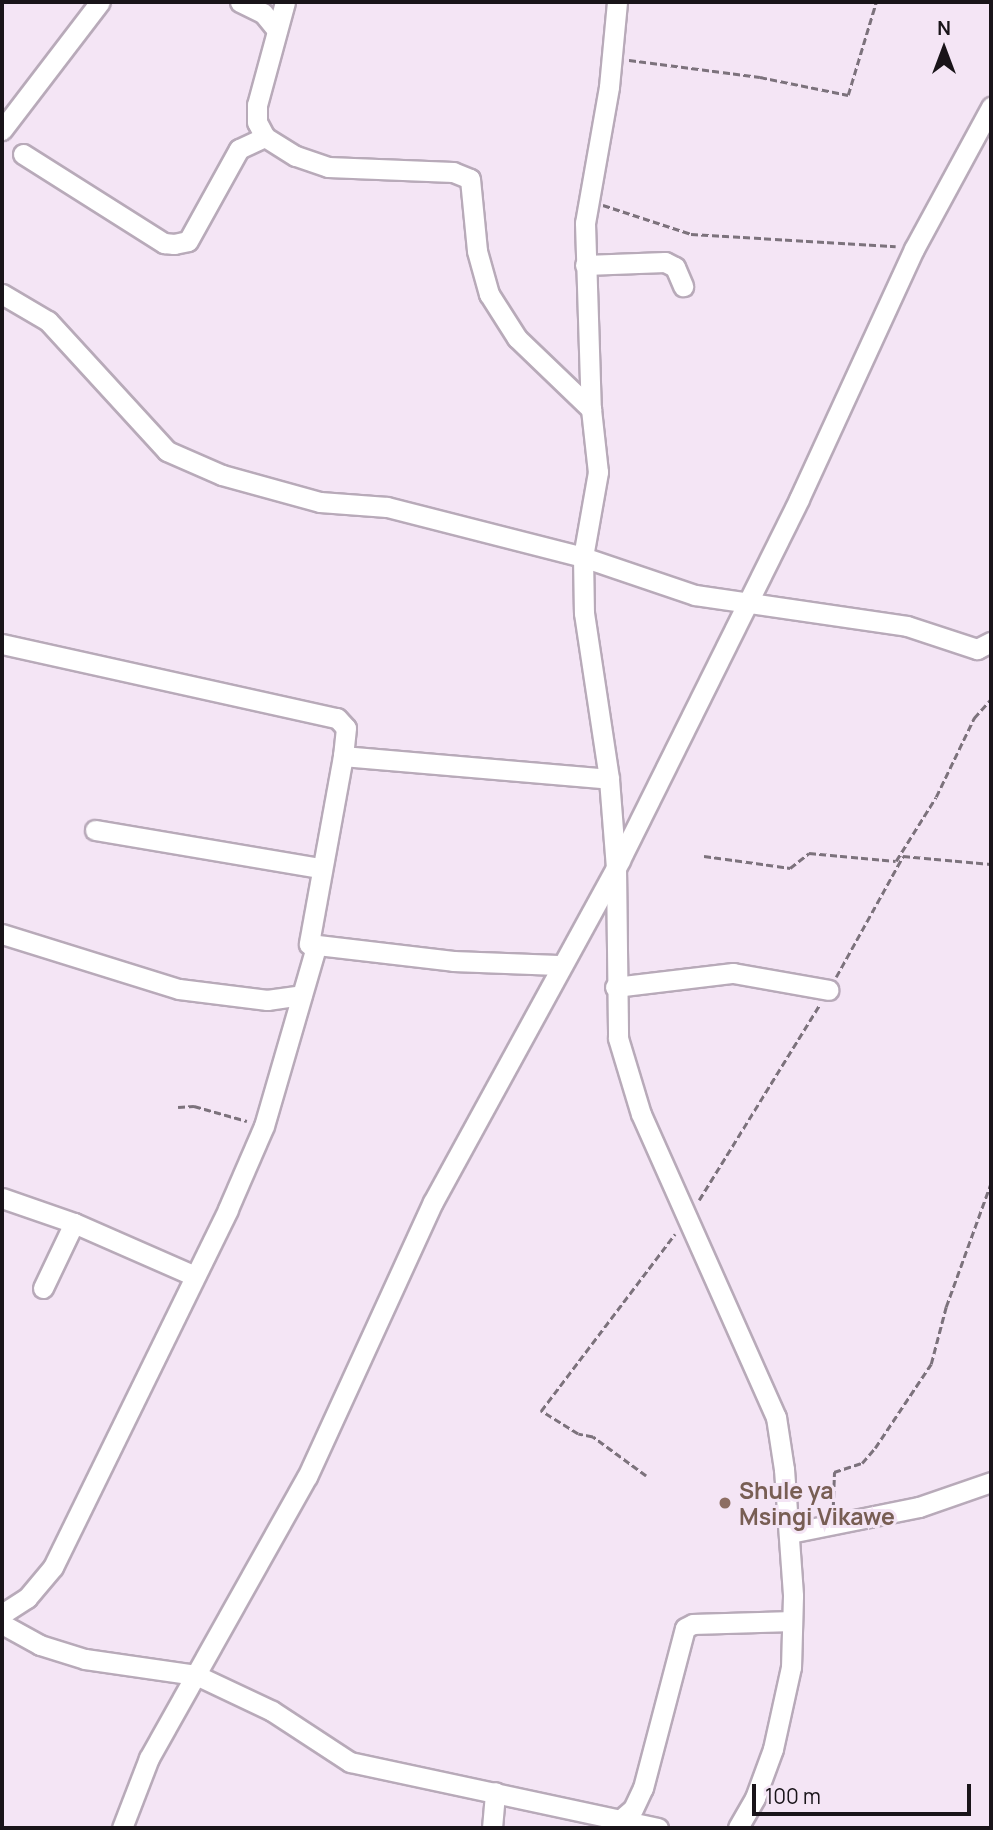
<!DOCTYPE html>
<html>
<head>
<meta charset="utf-8">
<style>
	body { margin:0 }
	#map { position:relative; width:993px; height:1830px; overflow:hidden; background:#f4e5f5; font-family:Manrope,sans-serif }
	div>[style] { position:absolute }
	.path>* { height:2.5px; margin-top:-1.25px; transform-origin:0; background:repeating-linear-gradient(90deg,#7c727c 0 7px,transparent 0 10.5px) }
	.roads { filter:drop-shadow(2px 0 #b8aab9) drop-shadow(-2px 0 #b8aab9) drop-shadow(0 2px #b8aab9) drop-shadow(0 -2px #b8aab9) }
	.minor>* { height:19px; margin:-9.5px; padding:0 9.5px; transform-origin:9.5px; border-radius:9.5px; background:#fff }
	.dots>* { width:19px; height:19px; translate:-50% -50%; box-sizing:border-box; border:4px solid #f4e5f5; border-radius:50% }
	span { translate:-50% -50%; white-space:nowrap; text-align:center; line-height:1.15; -webkit-text-stroke:6px #f4e5f5; paint-order:stroke }
	.education-label { font-size:23px; color:#785e54; font-weight:700 }
	.left { translate:0 -50%; text-align:left }
	.frame { position:absolute; inset:0; border:4px solid #191419; pointer-events:none }
	.north { position:absolute; left:909px; top:14px; width:70px; height:70px; -webkit-text-stroke:5px #f4e5f5; paint-order:stroke; rotate:0deg; font-size:19px; font-weight:700; line-height:28px; text-align:center; color:#191419 }
	.north::after { content:''; display:block; margin:auto; width:24px; height:32px; background:#191419; clip-path:polygon(50% 0,100% 100%,50% 72%,0 100%) }
	.scale { position:absolute; left:752px; top:1784px; width:219px; height:32px; box-sizing:border-box; border:4px solid #191419; border-top:0; padding-left:9px; font-size:21px; line-height:24px; white-space:nowrap; color:#191419; -webkit-text-stroke:5px #f4e5f5; paint-order:stroke }
</style>
</head>
<body>
<div id="map">
	<div class="path">
		<div style="left:629px;top:60px;width:132px;rotate:7.4deg"></div>
		<div style="left:760px;top:77px;width:90px;rotate:11.6deg"></div>
		<div style="left:848px;top:95px;width:97px;rotate:-73.2deg"></div>
		<div style="left:603px;top:205px;width:93px;rotate:18.2deg"></div>
		<div style="left:691px;top:234px;width:205px;rotate:3.4deg"></div>
		<div style="left:704px;top:856px;width:87px;rotate:7.9deg"></div>
		<div style="left:790px;top:868px;width:24px;rotate:-38deg"></div>
		<div style="left:809px;top:853px;width:87px;rotate:5.3deg"></div>
		<div style="left:896px;top:861px;width:75px;rotate:-58deg"></div>
		<div style="left:936px;top:797px;width:88px;rotate:-64.3deg"></div>
		<div style="left:974px;top:718px;width:25px;rotate:-48deg"></div>
		<div style="left:836px;top:977px;width:138px;rotate:-61deg"></div>
		<div style="left:903px;top:856px;width:88px;rotate:5.2deg"></div>
		<div style="left:178px;top:1107px;width:16px;rotate:-4deg"></div>
		<div style="left:194px;top:1106px;width:55px;rotate:15.8deg"></div>
		<div style="left:699px;top:1200px;width:228px;rotate:-58.3deg"></div>
		<div style="left:646px;top:1476px;width:66px;rotate:-143.7deg"></div>
		<div style="left:593px;top:1437px;width:15px;rotate:-169deg"></div>
		<div style="left:578px;top:1434px;width:44px;rotate:-148.1deg"></div>
		<div style="left:541px;top:1411px;width:222px;rotate:-52.9deg"></div>
		<div style="left:833px;top:1508px;width:36px;rotate:-88deg"></div>
		<div style="left:834px;top:1472px;width:29px;rotate:-18deg"></div>
		<div style="left:862px;top:1463px;width:20px;rotate:-49deg"></div>
		<div style="left:875px;top:1448px;width:101px;rotate:-56.3deg"></div>
		<div style="left:931px;top:1364px;width:59px;rotate:-75.3deg"></div>
		<div style="left:946px;top:1307px;width:132px;rotate:-70.1deg"></div>
	</div>
	<div class="roads">
		<div class="minor">
			<div style="left:240px;top:2px;width:25px;rotate:26deg"></div>
			<div style="left:263px;top:13px;width:22px;rotate:51deg"></div>
			<div style="left:285px;top:2px;width:107px;rotate:105.2deg"></div>
			<div style="left:257px;top:105px;width:17px;rotate:90deg"></div>
			<div style="left:257px;top:122px;width:17px;rotate:62deg"></div>
			<div style="left:265px;top:137px;width:36px;rotate:32deg"></div>
			<div style="left:296px;top:156px;width:34px;rotate:19deg"></div>
			<div style="left:328px;top:167px;width:125px;rotate:2.3deg"></div>
			<div style="left:453px;top:172px;width:18px;rotate:22deg"></div>
			<div style="left:470px;top:179px;width:72px;rotate:84.4deg"></div>
			<div style="left:477px;top:251px;width:45px;rotate:74.4deg"></div>
			<div style="left:489px;top:294px;width:52px;rotate:57.5deg"></div>
			<div style="left:517px;top:338px;width:103px;rotate:43.8deg"></div>
			<div style="left:617px;top:2px;width:85px;rotate:95.4deg"></div>
			<div style="left:609px;top:87px;width:138px;rotate:100deg"></div>
			<div style="left:585px;top:223px;width:186px;rotate:88.2deg"></div>
			<div style="left:591px;top:409px;width:63px;rotate:83.7deg"></div>
			<div style="left:598px;top:472px;width:86px;rotate:100deg"></div>
			<div style="left:583px;top:557px;width:56px;rotate:89deg"></div>
			<div style="left:584px;top:613px;width:168px;rotate:81.4deg"></div>
			<div style="left:609px;top:779px;width:88px;rotate:85.5deg"></div>
			<div style="left:616px;top:867px;width:171px;rotate:89.3deg"></div>
			<div style="left:618px;top:1038px;width:79px;rotate:73.2deg"></div>
			<div style="left:641px;top:1114px;width:332px;rotate:66deg"></div>
			<div style="left:776px;top:1417px;width:53px;rotate:81.3deg"></div>
			<div style="left:784px;top:1469px;width:127px;rotate:85.9deg"></div>
			<div style="left:793px;top:1596px;width:71px;rotate:91.6deg"></div>
			<div style="left:791px;top:1667px;width:84px;rotate:102.4deg"></div>
			<div style="left:773px;top:1749px;width:52px;rotate:110.2deg"></div>
			<div style="left:755px;top:1798px;width:34px;rotate:120deg"></div>
			<div style="left:2px;top:130px;width:161px;rotate:-52.6deg"></div>
			<div style="left:23px;top:154px;width:167px;rotate:32.3deg"></div>
			<div style="left:164px;top:243px;width:10px;rotate:6deg"></div>
			<div style="left:174px;top:244px;width:14px;rotate:-12deg"></div>
			<div style="left:188px;top:241px;width:105px;rotate:-61deg"></div>
			<div style="left:239px;top:149px;width:29px;rotate:-25deg"></div>
			<div style="left:585px;top:265px;width:80px;rotate:-2.1deg"></div>
			<div style="left:665px;top:262px;width:11px;rotate:27deg"></div>
			<div style="left:675px;top:267px;width:21px;rotate:67deg"></div>
			<div style="left:2px;top:294px;width:53px;rotate:30.4deg"></div>
			<div style="left:48px;top:321px;width:176px;rotate:47.5deg"></div>
			<div style="left:167px;top:451px;width:60px;rotate:23.6deg"></div>
			<div style="left:222px;top:475px;width:102px;rotate:15.4deg"></div>
			<div style="left:320px;top:502px;width:67px;rotate:4.3deg"></div>
			<div style="left:387px;top:507px;width:202px;rotate:14.3deg"></div>
			<div style="left:583px;top:557px;width:118px;rotate:18.7deg"></div>
			<div style="left:695px;top:595px;width:214px;rotate:8.3deg"></div>
			<div style="left:907px;top:626px;width:74px;rotate:18.2deg"></div>
			<div style="left:977px;top:649px;width:16px;rotate:-27deg"></div>
			<div style="left:2px;top:644px;width:343px;rotate:12.5deg"></div>
			<div style="left:337px;top:718px;width:13px;rotate:48deg"></div>
			<div style="left:346px;top:728px;width:28px;rotate:96deg"></div>
			<div style="left:343px;top:756px;width:191px;rotate:100.3deg"></div>
			<div style="left:309px;top:944px;width:145px;rotate:6.7deg"></div>
			<div style="left:453px;top:961px;width:105px;rotate:2.2deg"></div>
			<div style="left:343px;top:756px;width:267px;rotate:4.9deg"></div>
			<div style="left:95px;top:830px;width:228px;rotate:9.6deg"></div>
			<div style="left:2px;top:934px;width:185px;rotate:17.3deg"></div>
			<div style="left:179px;top:989px;width:89px;rotate:7.1deg"></div>
			<div style="left:267px;top:1000px;width:35px;rotate:-8deg"></div>
			<div style="left:615px;top:987px;width:119px;rotate:-6.8deg"></div>
			<div style="left:733px;top:973px;width:97px;rotate:10deg"></div>
			<div style="left:2px;top:1198px;width:76px;rotate:19.1deg"></div>
			<div style="left:74px;top:1223px;width:132px;rotate:23.7deg"></div>
			<div style="left:43px;top:1288px;width:72px;rotate:-64.5deg"></div>
			<div style="left:790px;top:1533px;width:132px;rotate:-11.4deg"></div>
			<div style="left:919px;top:1507px;width:76px;rotate:-19.1deg"></div>
			<div style="left:2px;top:1614px;width:30px;rotate:-33deg"></div>
			<div style="left:27px;top:1598px;width:40px;rotate:-50deg"></div>
			<div style="left:53px;top:1567px;width:398px;rotate:-63.9deg"></div>
			<div style="left:228px;top:1209px;width:90px;rotate:-66.6deg"></div>
			<div style="left:264px;top:1126px;width:186px;rotate:-73.8deg"></div>
			<div style="left:2px;top:1624px;width:43px;rotate:28.9deg"></div>
			<div style="left:40px;top:1645px;width:47px;rotate:17.3deg"></div>
			<div style="left:85px;top:1659px;width:112px;rotate:8.2deg"></div>
			<div style="left:196px;top:1675px;width:84px;rotate:25.3deg"></div>
			<div style="left:272px;top:1711px;width:93px;rotate:33.2deg"></div>
			<div style="left:350px;top:1762px;width:315px;rotate:12.1deg"></div>
			<div style="left:619px;top:1821px;width:18px;rotate:-41deg"></div>
			<div style="left:633px;top:1809px;width:23px;rotate:-65deg"></div>
			<div style="left:643px;top:1788px;width:165px;rotate:-75.3deg"></div>
			<div style="left:685px;top:1628px;width:9px;rotate:-27deg"></div>
			<div style="left:693px;top:1624px;width:99px;rotate:-1.7deg"></div>
			<div style="left:122px;top:1828px;width:75px;rotate:-68.9deg"></div>
			<div style="left:149px;top:1758px;width:322px;rotate:-60.7deg"></div>
			<div style="left:307px;top:1477px;width:302px;rotate:-65.4deg"></div>
			<div style="left:433px;top:1202px;width:390px;rotate:-61.3deg"></div>
			<div style="left:620px;top:860px;width:403px;rotate:-63.6deg"></div>
			<div style="left:799px;top:499px;width:275px;rotate:-65.3deg"></div>
			<div style="left:914px;top:249px;width:162px;rotate:-61.5deg"></div>
			<div style="left:492px;top:1828px;width:36px;rotate:-85deg"></div>
		</div>
	</div>
	<div class="dots">
		<div style="left:725px;top:1503px;background:#8d6e63"></div>
	</div>
	<div class="education-label">
		<span class="left" style="left:739px;top:1503px">Shule ya<br>Msingi Vikawe</span>
	</div>
	<div class="frame"></div>
	<div class="north">N</div>
	<div class="scale">100 m</div>
</div>
</body>
</html>
